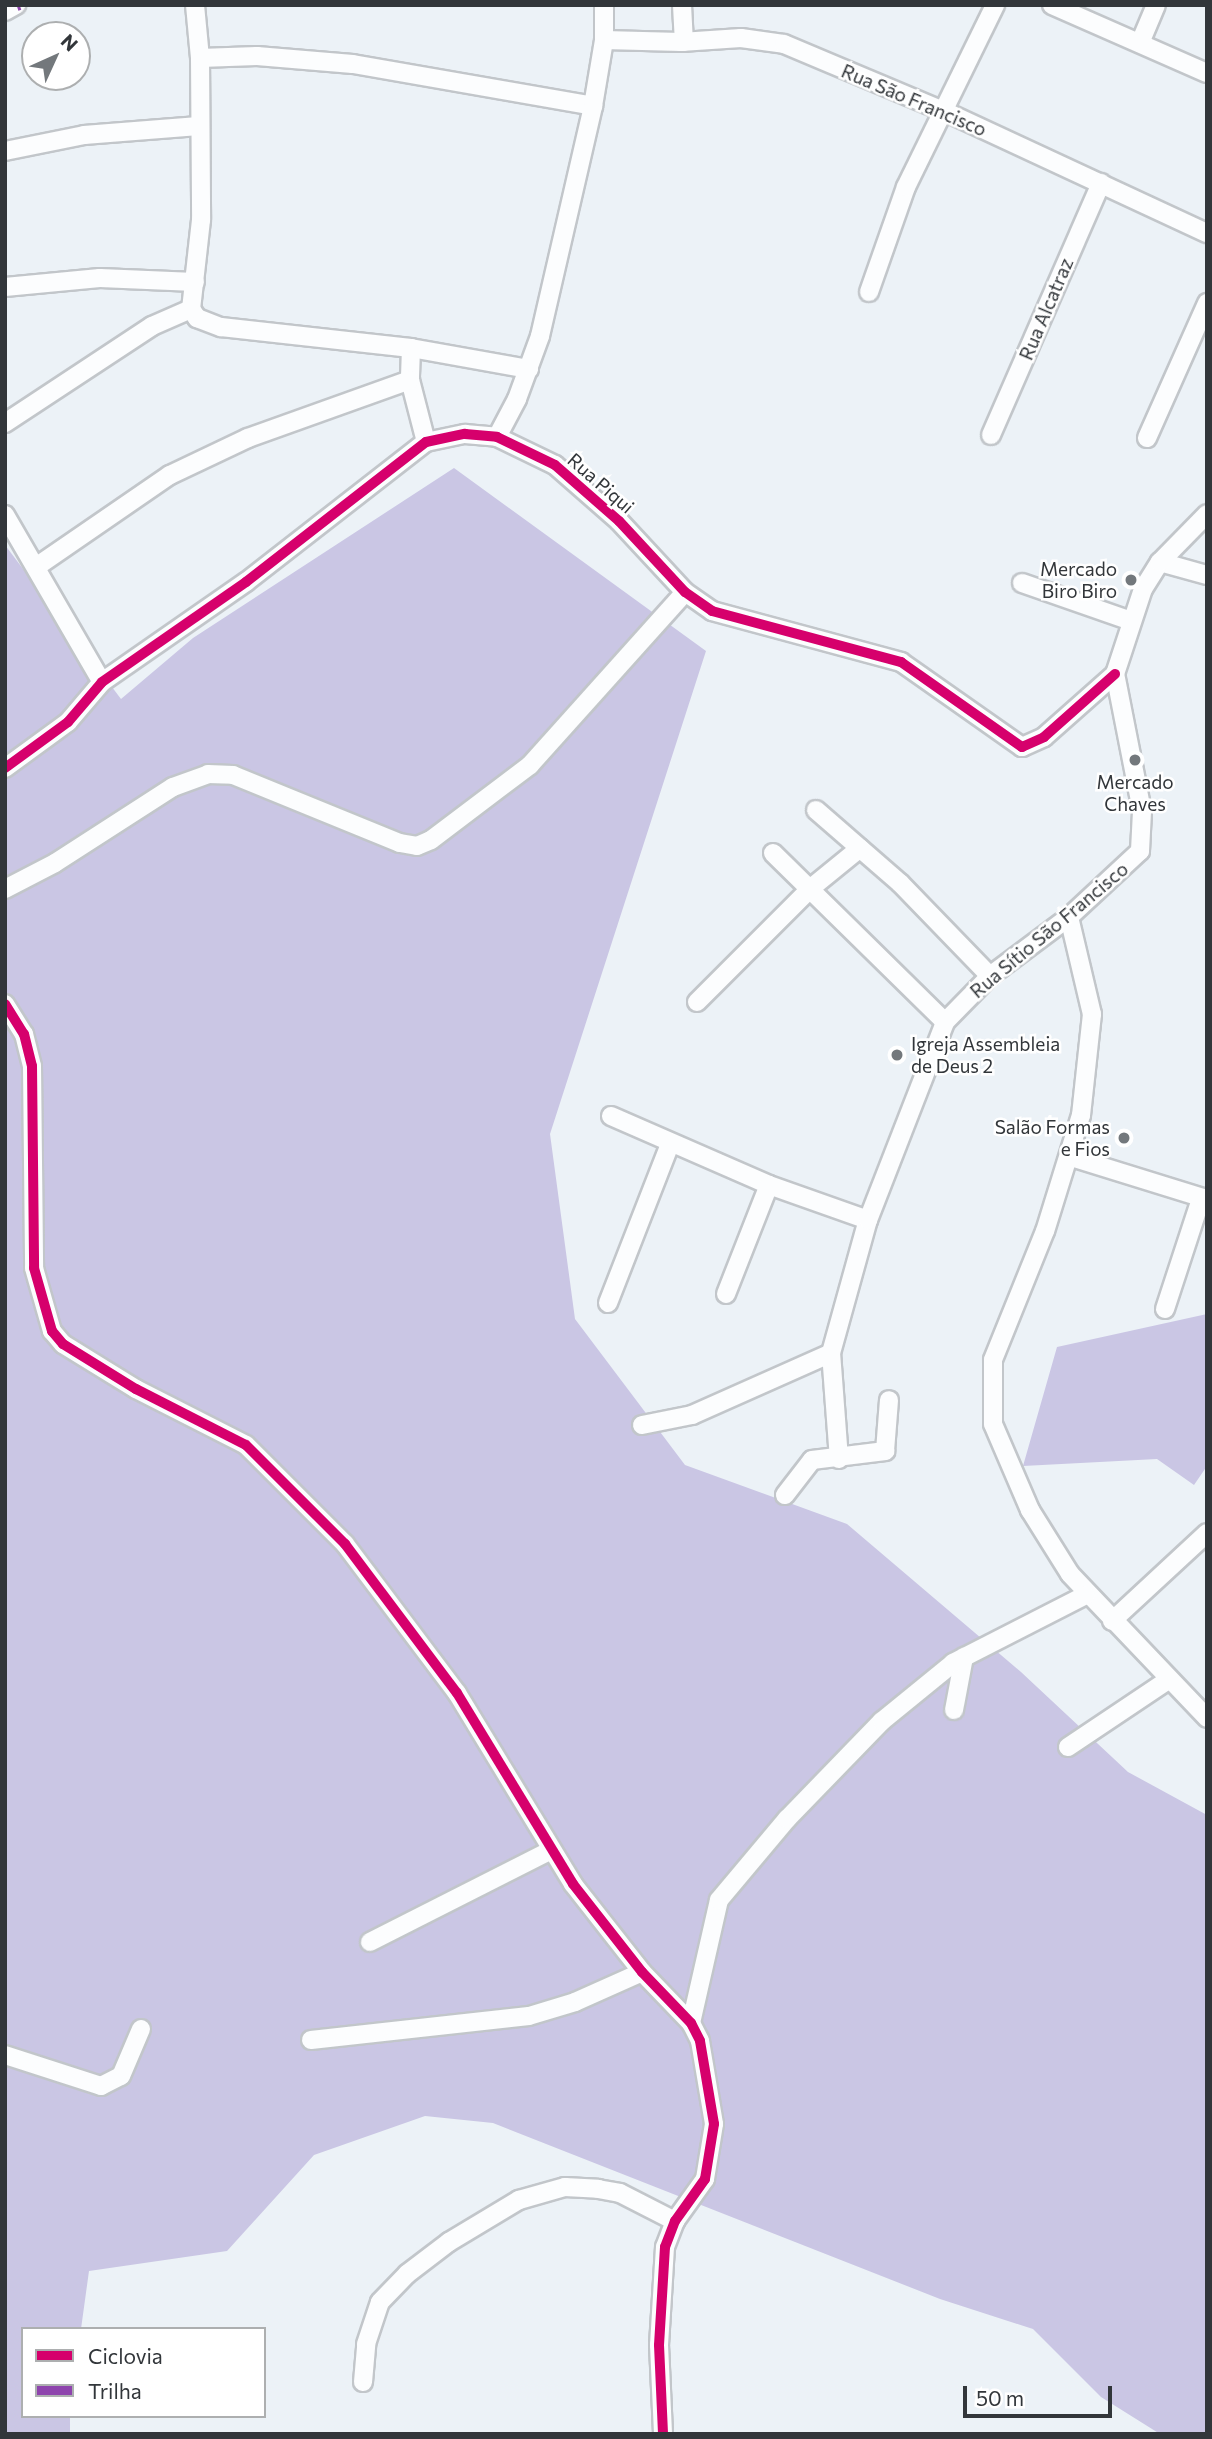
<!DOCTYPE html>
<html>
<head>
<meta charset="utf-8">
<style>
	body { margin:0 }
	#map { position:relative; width:1212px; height:2439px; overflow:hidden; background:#ecf2f7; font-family:Commissioner,sans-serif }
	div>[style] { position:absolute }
	.forest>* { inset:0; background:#cac6e4 }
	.roads { filter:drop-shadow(2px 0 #c2c6ca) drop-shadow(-2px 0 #c2c6ca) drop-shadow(0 2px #c2c6ca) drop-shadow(0 -2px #c2c6ca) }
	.minor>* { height:18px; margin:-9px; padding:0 9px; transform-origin:9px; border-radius:9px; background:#fcfdfe }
	.quiet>* { height:9px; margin-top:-4.5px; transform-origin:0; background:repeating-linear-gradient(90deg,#8e44ad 0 18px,transparent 0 27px) }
	.cycleway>* { height:10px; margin:-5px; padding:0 5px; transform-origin:5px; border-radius:5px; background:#d6006c }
	.dots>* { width:19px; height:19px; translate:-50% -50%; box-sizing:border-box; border:4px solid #fff; border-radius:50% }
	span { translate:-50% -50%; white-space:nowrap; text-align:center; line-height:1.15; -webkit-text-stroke:5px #fff; paint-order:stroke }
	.street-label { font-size:19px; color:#32363a }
	.poi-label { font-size:19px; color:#32363a }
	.right { translate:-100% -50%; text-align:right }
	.left { translate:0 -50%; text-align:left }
	.frame { position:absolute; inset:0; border:7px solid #32363a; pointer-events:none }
	.legend { position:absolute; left:21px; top:2327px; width:245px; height:91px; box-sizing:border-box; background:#fff; border:2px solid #adafb0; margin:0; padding:9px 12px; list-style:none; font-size:21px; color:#32363a }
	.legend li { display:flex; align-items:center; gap:14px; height:35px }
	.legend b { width:35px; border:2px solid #adafb0 }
	.north { position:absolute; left:21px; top:21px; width:70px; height:70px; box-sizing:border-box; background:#fff; border:2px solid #adafb0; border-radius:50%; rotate:45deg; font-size:19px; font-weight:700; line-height:28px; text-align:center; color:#32363a }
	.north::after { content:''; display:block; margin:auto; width:24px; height:32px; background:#73787c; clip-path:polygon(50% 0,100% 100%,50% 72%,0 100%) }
	.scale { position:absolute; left:963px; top:2386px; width:149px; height:32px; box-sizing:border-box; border:4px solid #32363a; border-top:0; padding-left:9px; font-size:21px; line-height:24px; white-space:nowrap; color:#32363a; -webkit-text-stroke:5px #fff; paint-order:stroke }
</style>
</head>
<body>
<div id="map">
	<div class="forest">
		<div style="clip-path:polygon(454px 468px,706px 651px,550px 1134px,575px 1319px,685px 1465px,847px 1524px,1021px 1672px,1128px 1772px,1207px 1815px,1207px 2434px,1160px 2434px,1101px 2397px,1033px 2329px,940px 2299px,493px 2123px,425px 2116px,314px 2155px,227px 2251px,89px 2271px,81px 2329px,23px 2329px,23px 2416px,70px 2416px,70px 2434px,5px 2434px,5px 545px,121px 699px,193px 638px)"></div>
		<div style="clip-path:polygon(1207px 1314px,1207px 1466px,1194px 1485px,1157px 1459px,1023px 1466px,1057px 1347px)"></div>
	</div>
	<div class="roads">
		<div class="minor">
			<div style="left:195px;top:5px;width:53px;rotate:84.6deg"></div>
			<div style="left:200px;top:58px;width:162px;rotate:89.6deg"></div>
			<div style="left:201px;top:220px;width:90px;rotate:96.4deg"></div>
			<div style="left:191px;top:309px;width:11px;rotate:56deg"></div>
			<div style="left:197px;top:318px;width:26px;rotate:21deg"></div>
			<div style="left:221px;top:327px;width:191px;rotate:6.3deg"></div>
			<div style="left:411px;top:348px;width:120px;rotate:10.1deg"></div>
			<div style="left:682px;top:5px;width:37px;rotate:87deg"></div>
			<div style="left:1052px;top:5px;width:169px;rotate:23.7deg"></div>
			<div style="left:5px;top:11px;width:13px;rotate:-29deg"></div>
			<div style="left:604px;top:40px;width:77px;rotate:1.5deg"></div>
			<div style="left:681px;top:42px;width:60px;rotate:-3.8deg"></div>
			<div style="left:741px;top:38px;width:43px;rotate:7.9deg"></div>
			<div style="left:784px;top:44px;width:176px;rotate:22.8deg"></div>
			<div style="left:946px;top:112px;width:288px;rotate:24.9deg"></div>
			<div style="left:1140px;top:43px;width:41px;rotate:-67.2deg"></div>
			<div style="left:200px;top:58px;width:57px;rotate:-2deg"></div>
			<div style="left:257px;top:56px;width:96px;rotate:4.8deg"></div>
			<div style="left:353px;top:64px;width:244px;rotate:9.9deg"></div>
			<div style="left:5px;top:151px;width:81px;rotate:-11.4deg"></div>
			<div style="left:84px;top:135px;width:115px;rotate:-4.5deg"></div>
			<div style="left:5px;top:287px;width:95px;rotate:-5.4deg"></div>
			<div style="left:100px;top:278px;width:95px;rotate:2.4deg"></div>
			<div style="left:869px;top:292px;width:111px;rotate:-70.6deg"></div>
			<div style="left:906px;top:187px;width:203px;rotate:-63.9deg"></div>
			<div style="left:411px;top:348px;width:32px;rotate:92deg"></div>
			<div style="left:410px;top:380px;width:64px;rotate:75.5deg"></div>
			<div style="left:5px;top:423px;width:176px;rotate:-33.4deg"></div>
			<div style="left:152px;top:326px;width:43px;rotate:-23.6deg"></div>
			<div style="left:991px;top:435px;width:275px;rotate:-66.4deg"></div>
			<div style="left:497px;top:437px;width:43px;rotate:-62.2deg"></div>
			<div style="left:517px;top:399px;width:67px;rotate:-69.9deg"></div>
			<div style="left:540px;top:336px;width:236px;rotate:-77deg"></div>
			<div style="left:593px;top:106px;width:67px;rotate:-80.5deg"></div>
			<div style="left:604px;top:40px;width:35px;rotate:-90deg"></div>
			<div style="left:1147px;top:438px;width:148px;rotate:-66deg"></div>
			<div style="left:5px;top:515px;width:193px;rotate:59.9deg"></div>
			<div style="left:1160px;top:562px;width:49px;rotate:15.5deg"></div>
			<div style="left:36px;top:567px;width:163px;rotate:-34.5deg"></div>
			<div style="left:170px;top:475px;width:86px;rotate:-25.4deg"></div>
			<div style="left:248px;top:438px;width:172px;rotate:-19.7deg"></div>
			<div style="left:1022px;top:583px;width:115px;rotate:19.2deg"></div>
			<div style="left:5px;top:768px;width:78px;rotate:-36.1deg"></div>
			<div style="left:68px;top:722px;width:52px;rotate:-49.6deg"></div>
			<div style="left:102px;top:682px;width:175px;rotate:-34.8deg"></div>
			<div style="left:246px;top:582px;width:228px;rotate:-37.9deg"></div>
			<div style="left:426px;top:442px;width:40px;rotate:-12deg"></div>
			<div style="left:465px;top:434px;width:32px;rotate:5deg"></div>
			<div style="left:497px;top:437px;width:64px;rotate:25.8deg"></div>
			<div style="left:555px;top:465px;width:85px;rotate:41.2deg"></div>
			<div style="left:619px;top:521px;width:97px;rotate:47.1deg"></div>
			<div style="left:685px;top:592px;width:33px;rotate:35deg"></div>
			<div style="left:712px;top:611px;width:196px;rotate:15.1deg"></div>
			<div style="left:901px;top:662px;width:148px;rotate:35.1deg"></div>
			<div style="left:1022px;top:747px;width:24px;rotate:-24deg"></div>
			<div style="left:1044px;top:737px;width:95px;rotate:-41.6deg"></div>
			<div style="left:816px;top:810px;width:111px;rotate:41deg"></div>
			<div style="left:900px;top:883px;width:129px;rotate:45.9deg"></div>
			<div style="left:773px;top:853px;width:241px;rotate:44.5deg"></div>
			<div style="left:5px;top:889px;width:56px;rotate:-27.5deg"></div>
			<div style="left:55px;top:863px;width:140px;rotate:-32.8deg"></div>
			<div style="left:173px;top:787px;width:37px;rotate:-20deg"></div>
			<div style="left:208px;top:774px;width:25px;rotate:2deg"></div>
			<div style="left:233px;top:775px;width:180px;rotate:22.2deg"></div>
			<div style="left:400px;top:843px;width:17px;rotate:10deg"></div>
			<div style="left:417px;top:846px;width:15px;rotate:-23deg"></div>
			<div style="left:431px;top:840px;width:124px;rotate:-37.1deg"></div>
			<div style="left:530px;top:765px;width:232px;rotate:-48.1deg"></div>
			<div style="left:1069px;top:917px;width:100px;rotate:76.7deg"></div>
			<div style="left:1092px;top:1014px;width:102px;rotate:96.2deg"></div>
			<div style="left:1081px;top:1115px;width:121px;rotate:107.2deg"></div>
			<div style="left:1045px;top:1231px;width:139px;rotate:112deg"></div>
			<div style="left:993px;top:1360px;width:64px;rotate:90deg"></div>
			<div style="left:993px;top:1424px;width:94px;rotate:66.7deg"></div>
			<div style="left:1030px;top:1510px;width:75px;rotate:58deg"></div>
			<div style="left:1070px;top:1574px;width:199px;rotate:46.4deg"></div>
			<div style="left:697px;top:1002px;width:161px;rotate:-45deg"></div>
			<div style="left:811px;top:888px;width:63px;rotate:-39.2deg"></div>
			<div style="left:5px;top:1004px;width:36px;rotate:58deg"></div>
			<div style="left:24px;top:1034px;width:33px;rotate:76deg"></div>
			<div style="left:32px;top:1066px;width:202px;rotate:89.4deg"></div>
			<div style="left:34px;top:1268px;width:66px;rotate:74.1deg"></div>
			<div style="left:52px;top:1331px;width:17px;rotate:50deg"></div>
			<div style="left:63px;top:1344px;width:86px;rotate:31.7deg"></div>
			<div style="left:136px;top:1389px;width:123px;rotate:27deg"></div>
			<div style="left:246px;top:1445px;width:140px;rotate:45deg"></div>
			<div style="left:345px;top:1544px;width:186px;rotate:53.1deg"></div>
			<div style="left:457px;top:1693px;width:223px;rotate:58.7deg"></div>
			<div style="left:573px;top:1884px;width:112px;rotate:51.9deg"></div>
			<div style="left:642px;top:1972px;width:71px;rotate:46.1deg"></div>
			<div style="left:691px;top:2023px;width:20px;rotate:63deg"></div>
			<div style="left:700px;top:2041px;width:84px;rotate:80.4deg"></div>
			<div style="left:714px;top:2124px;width:56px;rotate:99.3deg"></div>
			<div style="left:705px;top:2179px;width:52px;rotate:125.5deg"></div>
			<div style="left:675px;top:2221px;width:28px;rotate:111deg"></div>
			<div style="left:665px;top:2247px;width:98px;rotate:93.5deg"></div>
			<div style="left:659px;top:2345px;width:89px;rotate:87.4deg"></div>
			<div style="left:611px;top:1116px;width:172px;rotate:23.6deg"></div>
			<div style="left:769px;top:1185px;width:105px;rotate:19.5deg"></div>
			<div style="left:1071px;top:1157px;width:142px;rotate:17.2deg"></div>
			<div style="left:726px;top:1294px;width:117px;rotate:-68.5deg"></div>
			<div style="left:608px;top:1303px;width:171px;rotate:-68.7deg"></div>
			<div style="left:1165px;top:1309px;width:116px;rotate:-71.9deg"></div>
			<div style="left:642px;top:1425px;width:51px;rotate:-11.3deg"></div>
			<div style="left:692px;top:1415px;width:152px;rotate:-24deg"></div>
			<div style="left:839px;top:1459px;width:106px;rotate:-94.3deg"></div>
			<div style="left:831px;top:1353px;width:138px;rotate:-74.5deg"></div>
			<div style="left:868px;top:1220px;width:212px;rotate:-68.7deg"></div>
			<div style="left:945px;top:1022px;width:64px;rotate:-45.6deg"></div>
			<div style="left:990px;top:976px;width:99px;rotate:-36.8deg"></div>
			<div style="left:1069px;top:917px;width:97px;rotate:-42.9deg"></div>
			<div style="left:1140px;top:851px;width:40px;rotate:-87.1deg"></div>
			<div style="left:1142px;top:811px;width:140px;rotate:-101.1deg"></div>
			<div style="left:1115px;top:674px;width:89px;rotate:-71.8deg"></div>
			<div style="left:1143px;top:589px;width:32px;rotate:-58deg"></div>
			<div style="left:1160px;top:562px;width:67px;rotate:-45.6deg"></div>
			<div style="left:785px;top:1495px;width:44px;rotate:-52.4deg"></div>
			<div style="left:812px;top:1460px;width:74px;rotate:-7deg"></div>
			<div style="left:885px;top:1451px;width:51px;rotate:-85.5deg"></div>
			<div style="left:1112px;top:1621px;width:129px;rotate:-42.8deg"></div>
			<div style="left:954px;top:1710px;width:54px;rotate:-79.3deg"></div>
			<div style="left:1068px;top:1747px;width:120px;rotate:-33.8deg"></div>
			<div style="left:370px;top:1942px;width:201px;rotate:-26.9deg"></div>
			<div style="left:691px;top:2023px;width:126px;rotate:-77.2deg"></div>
			<div style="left:719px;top:1900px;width:106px;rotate:-50deg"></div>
			<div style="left:787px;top:1819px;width:136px;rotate:-45.9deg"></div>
			<div style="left:882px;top:1721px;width:92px;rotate:-39.2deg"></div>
			<div style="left:953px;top:1663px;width:149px;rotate:-27.1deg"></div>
			<div style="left:311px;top:2040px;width:219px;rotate:-6.3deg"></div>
			<div style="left:529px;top:2016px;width:48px;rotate:-16.9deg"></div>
			<div style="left:575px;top:2002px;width:73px;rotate:-24.1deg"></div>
			<div style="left:5px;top:2055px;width:101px;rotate:17.9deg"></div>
			<div style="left:101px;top:2086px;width:22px;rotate:-27deg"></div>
			<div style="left:121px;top:2076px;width:51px;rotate:-66.9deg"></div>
			<div style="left:363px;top:2382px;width:38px;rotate:-85deg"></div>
			<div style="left:366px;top:2344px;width:44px;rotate:-71.6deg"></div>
			<div style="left:380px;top:2302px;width:39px;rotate:-46deg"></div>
			<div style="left:407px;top:2274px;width:53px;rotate:-37.3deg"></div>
			<div style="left:449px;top:2242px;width:82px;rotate:-31deg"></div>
			<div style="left:519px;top:2200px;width:48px;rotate:-15.8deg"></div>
			<div style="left:565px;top:2187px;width:33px;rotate:3deg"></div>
			<div style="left:598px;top:2189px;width:22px;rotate:10deg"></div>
			<div style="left:620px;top:2193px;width:62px;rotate:27deg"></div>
		</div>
	</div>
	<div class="quiet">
		<div style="left:17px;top:6px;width:3px;rotate:-18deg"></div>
	</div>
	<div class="cycleway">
		<div style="left:5px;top:768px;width:78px;rotate:-36.1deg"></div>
		<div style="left:68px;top:722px;width:52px;rotate:-49.6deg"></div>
		<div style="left:102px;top:682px;width:175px;rotate:-34.8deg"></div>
		<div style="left:246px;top:582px;width:228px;rotate:-37.9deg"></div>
		<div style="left:426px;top:442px;width:40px;rotate:-12deg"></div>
		<div style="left:465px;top:434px;width:32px;rotate:5deg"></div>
		<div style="left:497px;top:437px;width:64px;rotate:25.8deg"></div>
		<div style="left:555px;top:465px;width:85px;rotate:41.2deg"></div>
		<div style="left:619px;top:521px;width:97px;rotate:47.1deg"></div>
		<div style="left:685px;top:592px;width:33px;rotate:35deg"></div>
		<div style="left:712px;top:611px;width:196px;rotate:15.1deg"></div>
		<div style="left:901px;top:662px;width:148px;rotate:35.1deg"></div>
		<div style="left:1022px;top:747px;width:24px;rotate:-24deg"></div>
		<div style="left:1044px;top:737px;width:95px;rotate:-41.6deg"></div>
		<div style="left:5px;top:1004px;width:36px;rotate:58deg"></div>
		<div style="left:24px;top:1034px;width:33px;rotate:76deg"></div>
		<div style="left:32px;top:1066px;width:202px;rotate:89.4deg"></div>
		<div style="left:34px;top:1268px;width:66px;rotate:74.1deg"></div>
		<div style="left:52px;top:1331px;width:17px;rotate:50deg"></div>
		<div style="left:63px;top:1344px;width:86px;rotate:31.7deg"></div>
		<div style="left:136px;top:1389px;width:123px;rotate:27deg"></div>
		<div style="left:246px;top:1445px;width:140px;rotate:45deg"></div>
		<div style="left:345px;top:1544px;width:186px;rotate:53.1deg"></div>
		<div style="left:457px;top:1693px;width:223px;rotate:58.7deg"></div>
		<div style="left:573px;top:1884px;width:112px;rotate:51.9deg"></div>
		<div style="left:642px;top:1972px;width:71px;rotate:46.1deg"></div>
		<div style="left:691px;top:2023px;width:20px;rotate:63deg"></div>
		<div style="left:700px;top:2041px;width:84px;rotate:80.4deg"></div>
		<div style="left:714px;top:2124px;width:56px;rotate:99.3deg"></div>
		<div style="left:705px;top:2179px;width:52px;rotate:125.5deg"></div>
		<div style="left:675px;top:2221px;width:28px;rotate:111deg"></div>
		<div style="left:665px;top:2247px;width:98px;rotate:93.5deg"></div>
		<div style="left:659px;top:2345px;width:89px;rotate:87.4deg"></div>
	</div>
	<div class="dots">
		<div style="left:1131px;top:580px;background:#73787c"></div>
		<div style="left:1135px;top:760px;background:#73787c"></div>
		<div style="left:897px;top:1055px;background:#73787c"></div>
		<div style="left:1124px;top:1138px;background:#73787c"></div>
	</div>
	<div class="street-label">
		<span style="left:914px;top:100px;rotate:23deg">Rua São Francisco</span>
		<span style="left:1046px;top:309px;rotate:-67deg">Rua Alcatraz</span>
		<span style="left:601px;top:483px;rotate:41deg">Rua Piqui</span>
		<span style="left:1049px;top:930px;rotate:-40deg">Rua Sítio São Francisco</span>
	</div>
	<div class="poi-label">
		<span class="right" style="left:1117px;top:580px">Mercado<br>Biro Biro</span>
		<span style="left:1135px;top:793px">Mercado<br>Chaves</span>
		<span class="left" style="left:911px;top:1055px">Igreja Assembleia<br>de Deus 2</span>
		<span class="right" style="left:1110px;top:1138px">Salão Formas<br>e Fios</span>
	</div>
	<div class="frame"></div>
	<ul class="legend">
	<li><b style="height:9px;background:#d6006c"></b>Ciclovia</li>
	<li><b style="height:9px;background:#8e44ad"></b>Trilha</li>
	</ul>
	<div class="north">N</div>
	<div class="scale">50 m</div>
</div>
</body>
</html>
